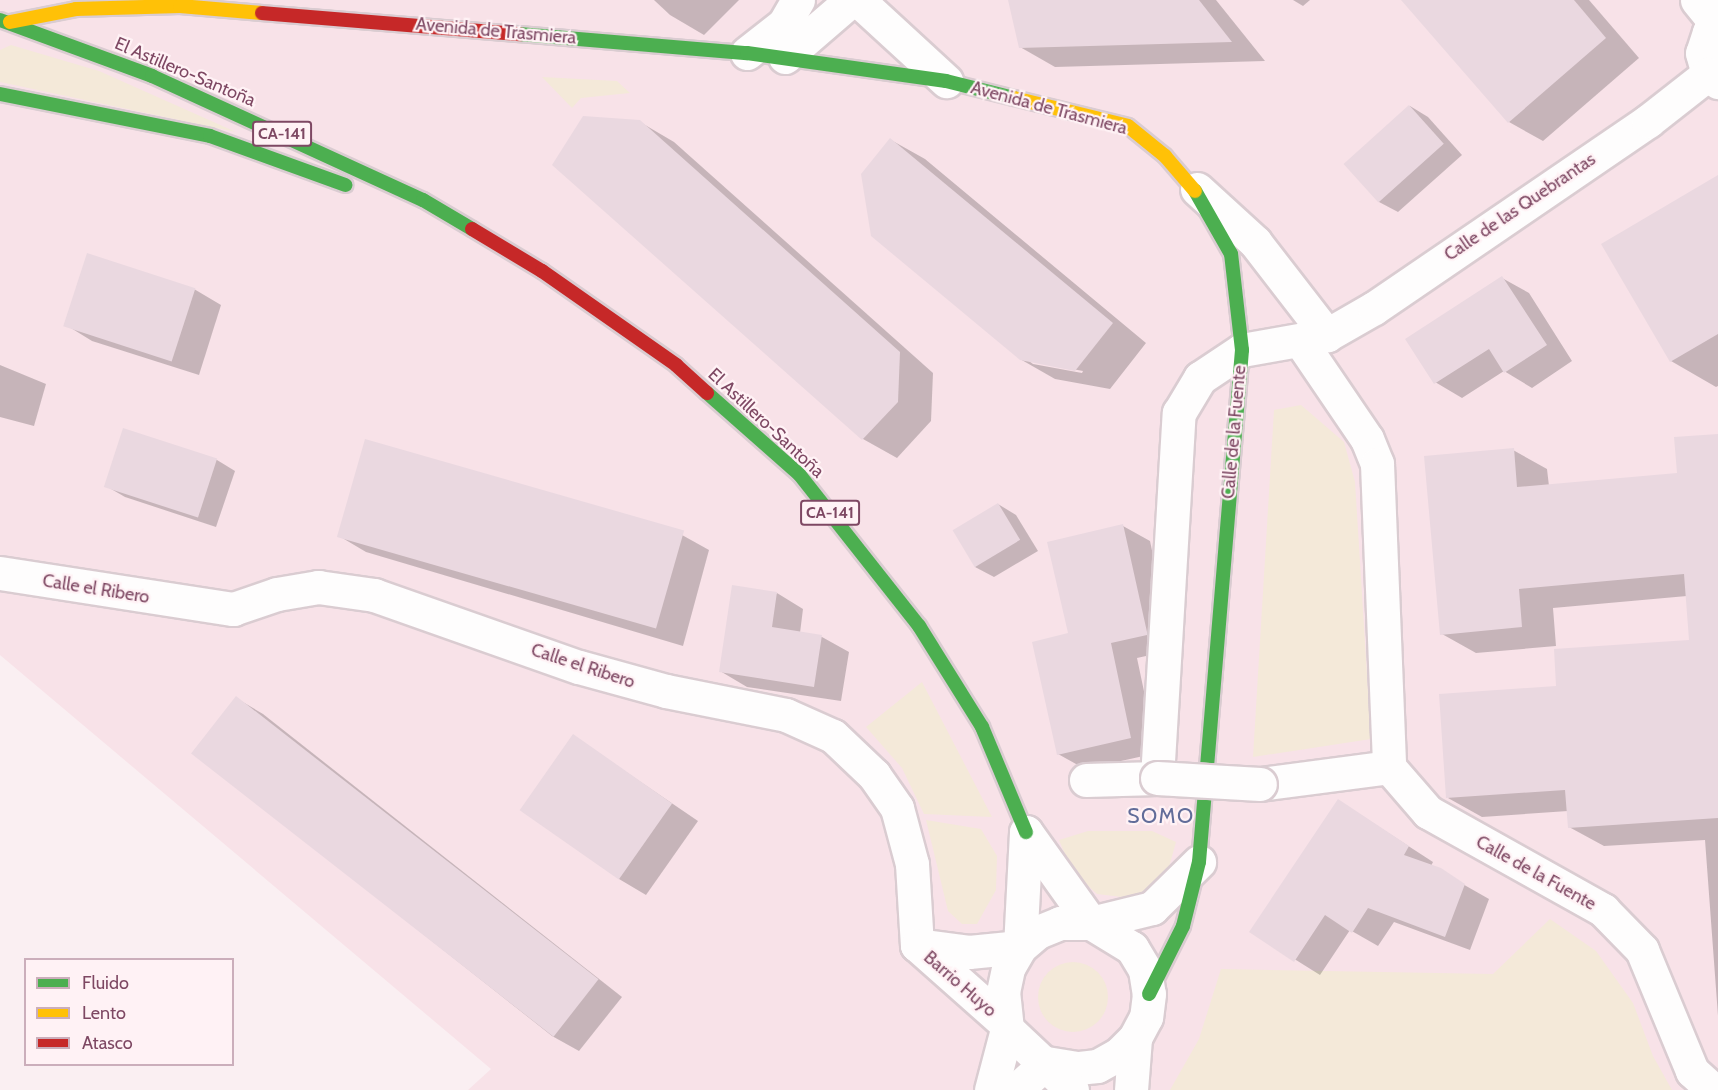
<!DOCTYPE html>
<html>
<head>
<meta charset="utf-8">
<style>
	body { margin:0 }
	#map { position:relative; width:1718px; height:1090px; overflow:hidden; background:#faeff2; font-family:Cabin,sans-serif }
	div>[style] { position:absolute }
	.residential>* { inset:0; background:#f8e2e8 }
	.green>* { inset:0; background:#f4e9d9 }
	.round { border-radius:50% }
	.shadow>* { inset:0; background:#0003 }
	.building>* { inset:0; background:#ead8e0; transform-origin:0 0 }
	.roads { filter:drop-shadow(2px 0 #daccd1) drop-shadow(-2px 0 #daccd1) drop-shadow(0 2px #daccd1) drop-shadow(0 -2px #daccd1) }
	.street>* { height:33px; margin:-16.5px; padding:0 16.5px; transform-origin:16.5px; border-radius:16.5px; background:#fefdfd }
	.fast>* { height:14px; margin:-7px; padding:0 7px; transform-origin:7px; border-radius:7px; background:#4caf50 }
	.slow>* { height:14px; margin:-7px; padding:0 7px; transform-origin:7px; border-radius:7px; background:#ffc107 }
	.jam>* { height:14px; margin:-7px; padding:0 7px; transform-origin:7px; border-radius:7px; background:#c62828 }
	.bridges { filter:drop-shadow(2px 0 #daccd1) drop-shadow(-2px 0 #daccd1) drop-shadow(0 2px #daccd1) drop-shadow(0 -2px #daccd1) }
	.street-bridge>* { height:33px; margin:-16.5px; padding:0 16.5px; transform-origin:16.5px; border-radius:16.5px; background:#fefdfd }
	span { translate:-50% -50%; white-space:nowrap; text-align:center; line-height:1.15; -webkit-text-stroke:4.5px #fff2f5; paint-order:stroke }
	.shield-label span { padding:2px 4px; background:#fff2f5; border:2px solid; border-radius:4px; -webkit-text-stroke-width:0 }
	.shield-label { font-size:16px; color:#7e4863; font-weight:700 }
	.street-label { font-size:18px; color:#7e4863 }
	.quarter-label { font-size:21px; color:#616c99; letter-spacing:1.5px }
	.legend { position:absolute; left:24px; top:958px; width:210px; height:108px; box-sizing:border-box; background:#fff2f5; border:2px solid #cbaebb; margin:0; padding:8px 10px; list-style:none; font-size:18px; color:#7e4863 }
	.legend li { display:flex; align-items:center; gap:12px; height:30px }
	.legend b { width:30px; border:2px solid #cbaebb }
</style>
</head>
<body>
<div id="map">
	<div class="residential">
		<div style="clip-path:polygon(0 0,1718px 0,1718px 1090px,468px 1090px,491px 1069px,0 655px)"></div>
	</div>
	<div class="green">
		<div style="clip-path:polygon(11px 45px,99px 71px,236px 132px,0 82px,0 50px)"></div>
		<div style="clip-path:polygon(542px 77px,617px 81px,630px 93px,581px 98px,572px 108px)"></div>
		<div style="clip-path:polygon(1301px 405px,1344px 442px,1355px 482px,1371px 739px,1253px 757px,1274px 410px)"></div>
		<div style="clip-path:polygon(922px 682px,992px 817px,924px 814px,902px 768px,866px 727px)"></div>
		<div style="clip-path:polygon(926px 820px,981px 829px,997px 856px,996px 890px,977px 924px,962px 924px,948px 911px)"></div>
		<div style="clip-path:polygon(1088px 831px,1152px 831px,1176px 842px,1169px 867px,1151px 890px,1122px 897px,1097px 894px,1072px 871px,1059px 840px)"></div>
		<div style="clip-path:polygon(1550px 919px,1596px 951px,1633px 1003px,1653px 1056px,1672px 1090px,1170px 1090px,1199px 1039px,1221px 969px,1493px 974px)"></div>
		<div class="round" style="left:1038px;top:962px;width:70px;height:70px"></div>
	</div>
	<div class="shadow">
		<div style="clip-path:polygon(654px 0,739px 0,704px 35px,670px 15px)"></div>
		<div style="clip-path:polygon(1010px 0,1216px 0,1265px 61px,1055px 67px,1020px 47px)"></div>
		<div style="clip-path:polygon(1293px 0,1310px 0,1303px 6px)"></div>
		<div style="clip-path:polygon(1403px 0,1589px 0,1639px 58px,1543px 141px,1509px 122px)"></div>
		<div style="clip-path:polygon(1410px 106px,1428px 117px,1462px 155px,1398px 212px,1379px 202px,1346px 164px)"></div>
		<div style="clip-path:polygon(640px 122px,674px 142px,933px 373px,931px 421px,897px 458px,863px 439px)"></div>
		<div style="clip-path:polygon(evenodd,891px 140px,925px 159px,1146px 343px,1110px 389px,1055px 379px,1020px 359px,891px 140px,1029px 361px,1083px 371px,1082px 373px,1033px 364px,1029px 361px)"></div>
		<div style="clip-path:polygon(1718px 180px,1718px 386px,1716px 387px,1671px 361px)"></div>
		<div style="clip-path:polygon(1502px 278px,1529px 293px,1572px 361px,1532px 388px,1504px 371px,1462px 398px,1435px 382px)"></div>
		<div style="clip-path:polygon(194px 289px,221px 305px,199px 375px,92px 341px,66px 325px)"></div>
		<div style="clip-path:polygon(0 365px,46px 384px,34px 426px,0 417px)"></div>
		<div style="clip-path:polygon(124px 430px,217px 460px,235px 471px,216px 527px,125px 497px,106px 486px)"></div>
		<div style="clip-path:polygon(1718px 436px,1718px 1016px,1705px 840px,1604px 846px,1569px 827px,1568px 811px,1482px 817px,1448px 798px,1558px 687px,1691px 641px,1687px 596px,1553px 608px,1556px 646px,1476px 653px,1442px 634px,1513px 450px,1547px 469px,1549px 486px,1678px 475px)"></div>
		<div style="clip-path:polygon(998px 504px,1016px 515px,1038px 551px,994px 577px,975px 567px)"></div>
		<div style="clip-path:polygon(1123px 526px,1150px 541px,1173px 650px,1137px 658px,1157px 753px,1085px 769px,1058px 754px,1070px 635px)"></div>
		<div style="clip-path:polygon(682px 535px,709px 550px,683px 646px,366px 552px,339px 536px)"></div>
		<div style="clip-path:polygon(777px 593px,803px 609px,800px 633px,822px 637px,849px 652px,841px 701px,747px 687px,720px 671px)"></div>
		<div style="clip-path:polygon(236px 698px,263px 714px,622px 997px,579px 1051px,552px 1036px,193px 752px)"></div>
		<div style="clip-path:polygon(573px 736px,698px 821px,646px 895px,619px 879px)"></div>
		<div style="clip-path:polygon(1339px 801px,1433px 862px,1431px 866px,1489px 899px,1470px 950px,1394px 922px,1378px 946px,1350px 930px,1320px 975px,1251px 932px)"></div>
	</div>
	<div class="building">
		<div style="clip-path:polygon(1008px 0,1199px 0,1232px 42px,1019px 48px)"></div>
		<div style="clip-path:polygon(1401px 0,1574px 0,1606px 38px,1508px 123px)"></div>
		<div style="left:1409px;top:105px;width:52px;height:88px;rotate:48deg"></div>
		<div style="clip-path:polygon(583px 116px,640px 120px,900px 352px,898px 402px,862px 440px,552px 165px)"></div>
		<div style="clip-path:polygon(890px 138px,1113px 323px,1075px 371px,1020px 360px,871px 236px,861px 174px)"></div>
		<div style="clip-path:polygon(1718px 175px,1718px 334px,1670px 362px,1601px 244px)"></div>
		<div style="left:87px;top:253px;width:114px;height:77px;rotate:18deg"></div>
		<div style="clip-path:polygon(1502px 276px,1547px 345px,1504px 373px,1489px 349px,1434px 384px,1405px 339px)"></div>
		<div style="left:123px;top:428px;width:99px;height:62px;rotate:18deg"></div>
		<div style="clip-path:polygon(1718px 434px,1718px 818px,1568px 828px,1565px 790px,1446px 798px,1439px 694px,1556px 686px,1554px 649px,1689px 640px,1684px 574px,1519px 589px,1522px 627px,1440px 635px,1424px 456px,1514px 448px,1517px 487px,1677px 473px,1674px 437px)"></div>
		<div style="left:365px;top:439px;width:332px;height:102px;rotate:16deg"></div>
		<div style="left:998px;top:503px;width:43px;height:53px;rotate:59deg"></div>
		<div style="clip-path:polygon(1123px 524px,1147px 632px,1147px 635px,1111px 643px,1131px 738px,1057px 755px,1032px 642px,1068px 633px,1047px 542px)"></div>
		<div style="clip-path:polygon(732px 585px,777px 592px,772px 627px,822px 635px,814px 687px,719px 672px)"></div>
		<div style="left:236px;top:696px;width:460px;height:73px;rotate:38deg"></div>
		<div style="left:573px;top:734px;width:121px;height:93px;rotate:35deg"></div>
		<div style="clip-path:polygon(1338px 799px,1409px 846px,1404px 855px,1441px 868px,1465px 884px,1445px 937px,1368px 908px,1352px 933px,1325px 915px,1294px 962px,1249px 932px)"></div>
	</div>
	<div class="roads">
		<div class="street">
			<div style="left:858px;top:0;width:120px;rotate:42.6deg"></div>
			<div style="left:1697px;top:0;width:32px;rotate:51deg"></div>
			<div style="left:1718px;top:24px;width:12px;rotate:138deg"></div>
			<div style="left:1709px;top:32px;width:22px;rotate:108deg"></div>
			<div style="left:1702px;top:53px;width:22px;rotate:74deg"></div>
			<div style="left:1708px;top:74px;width:13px;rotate:39deg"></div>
			<div style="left:747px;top:53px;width:47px;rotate:-38.1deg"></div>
			<div style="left:784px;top:24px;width:28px;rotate:-60deg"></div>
			<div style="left:785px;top:57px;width:87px;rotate:-40.8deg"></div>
			<div style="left:1197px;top:189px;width:79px;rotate:42.4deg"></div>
			<div style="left:1255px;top:242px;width:118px;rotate:52.3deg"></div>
			<div style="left:1301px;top:342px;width:117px;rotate:55.8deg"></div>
			<div style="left:1367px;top:439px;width:27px;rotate:68deg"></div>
			<div style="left:1377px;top:464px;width:303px;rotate:87.7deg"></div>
			<div style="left:1389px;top:767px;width:60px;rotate:49.1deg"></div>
			<div style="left:1428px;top:812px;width:201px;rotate:29.2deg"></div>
			<div style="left:1603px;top:910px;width:56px;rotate:45.7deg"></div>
			<div style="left:1642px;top:950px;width:131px;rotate:67.5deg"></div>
			<div style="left:1692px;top:1071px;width:28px;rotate:42deg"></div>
			<div style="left:0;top:573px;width:236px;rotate:8.8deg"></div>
			<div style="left:233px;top:609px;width:46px;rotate:-18.8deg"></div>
			<div style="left:277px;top:594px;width:42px;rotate:-9.7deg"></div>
			<div style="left:318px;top:587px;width:57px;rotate:8.1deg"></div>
			<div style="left:374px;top:595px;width:217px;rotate:19.4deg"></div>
			<div style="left:579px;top:667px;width:90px;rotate:15.4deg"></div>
			<div style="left:666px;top:691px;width:122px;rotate:11.3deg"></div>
			<div style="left:786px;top:715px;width:51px;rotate:24.1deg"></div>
			<div style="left:833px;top:736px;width:57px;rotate:43.6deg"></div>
			<div style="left:874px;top:775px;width:40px;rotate:55.1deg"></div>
			<div style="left:897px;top:808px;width:58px;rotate:75deg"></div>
			<div style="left:912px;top:864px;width:81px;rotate:86.5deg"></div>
			<div style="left:1086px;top:780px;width:71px;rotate:-1.6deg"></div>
			<div style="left:1157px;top:778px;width:366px;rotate:-86.6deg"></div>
			<div style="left:1179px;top:413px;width:41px;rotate:-59deg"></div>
			<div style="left:1200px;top:378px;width:50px;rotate:-33.7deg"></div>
			<div style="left:1242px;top:350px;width:86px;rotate:-10deg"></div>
			<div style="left:1327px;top:335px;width:54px;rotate:-29.9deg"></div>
			<div style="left:1374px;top:308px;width:332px;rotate:-34.3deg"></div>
			<div style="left:1648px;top:121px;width:76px;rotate:-38.1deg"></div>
			<div style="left:1260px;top:784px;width:130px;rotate:-7.5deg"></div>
			<div style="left:1026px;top:832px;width:112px;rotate:54.5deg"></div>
			<div style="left:1091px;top:923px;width:48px;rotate:31.4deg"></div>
			<div style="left:1132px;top:948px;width:26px;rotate:59deg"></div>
			<div style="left:1145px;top:970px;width:24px;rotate:81deg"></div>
			<div style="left:1149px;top:994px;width:23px;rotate:97deg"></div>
			<div style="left:1146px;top:1017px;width:24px;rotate:118deg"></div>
			<div style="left:1135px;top:1038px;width:23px;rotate:135deg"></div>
			<div style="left:1119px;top:1054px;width:25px;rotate:151deg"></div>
			<div style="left:1097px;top:1066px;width:20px;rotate:174deg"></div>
			<div style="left:1077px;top:1068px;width:31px;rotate:-171deg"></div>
			<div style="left:917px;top:945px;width:116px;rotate:41.5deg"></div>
			<div style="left:917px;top:945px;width:52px;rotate:7.7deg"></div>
			<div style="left:969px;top:952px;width:51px;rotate:-5.6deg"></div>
			<div style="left:1020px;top:947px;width:115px;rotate:-87deg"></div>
			<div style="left:991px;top:1090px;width:63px;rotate:-75.3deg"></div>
			<div style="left:1016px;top:1090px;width:40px;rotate:-42deg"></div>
			<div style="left:1072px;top:1090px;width:89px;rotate:-136.8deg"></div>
			<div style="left:1007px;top:1029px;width:37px;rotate:-96deg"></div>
			<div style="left:1003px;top:992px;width:25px;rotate:-78deg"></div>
			<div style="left:1008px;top:968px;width:24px;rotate:-60deg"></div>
			<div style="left:1020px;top:947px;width:23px;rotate:-40deg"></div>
			<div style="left:1038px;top:932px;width:24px;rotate:-22deg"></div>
			<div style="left:1060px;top:923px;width:31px"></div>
			<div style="left:1091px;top:923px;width:63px;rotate:-13.8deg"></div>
			<div style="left:1152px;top:908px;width:66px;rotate:-44.4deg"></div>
			<div style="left:1131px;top:1090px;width:52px;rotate:-85.6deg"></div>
		</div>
		<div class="fast">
			<div style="left:0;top:20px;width:162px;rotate:20.2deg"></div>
			<div style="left:152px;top:76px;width:298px;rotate:24.6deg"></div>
			<div style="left:423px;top:200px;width:57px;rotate:30.6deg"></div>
			<div style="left:519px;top:34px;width:229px;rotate:4.8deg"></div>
			<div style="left:747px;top:53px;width:201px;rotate:8deg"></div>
			<div style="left:946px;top:81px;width:70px;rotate:14deg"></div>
			<div style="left:0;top:94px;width:214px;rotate:11.3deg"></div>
			<div style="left:210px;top:136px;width:144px;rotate:19.9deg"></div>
			<div style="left:707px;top:393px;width:123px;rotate:41.4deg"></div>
			<div style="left:799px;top:474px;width:194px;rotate:51.7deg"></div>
			<div style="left:919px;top:626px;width:119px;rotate:58deg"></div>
			<div style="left:982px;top:727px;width:114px;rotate:67.3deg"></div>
			<div style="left:1149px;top:994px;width:76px;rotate:-63.4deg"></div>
			<div style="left:1183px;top:926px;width:66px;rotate:-76deg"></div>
			<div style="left:1199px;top:862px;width:514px;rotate:-85.2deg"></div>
			<div style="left:1242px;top:350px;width:97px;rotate:-96.5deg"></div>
			<div style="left:1231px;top:254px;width:73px;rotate:-119.7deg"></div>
		</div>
		<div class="slow">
			<div style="left:10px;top:22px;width:67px;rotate:-11.1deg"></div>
			<div style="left:76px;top:9px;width:104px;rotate:-1.7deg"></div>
			<div style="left:180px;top:6px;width:82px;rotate:4.9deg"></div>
			<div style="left:1014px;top:98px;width:117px;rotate:13.8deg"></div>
			<div style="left:1128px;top:126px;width:48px;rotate:39deg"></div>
			<div style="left:1165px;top:156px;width:46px;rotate:49.4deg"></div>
		</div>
		<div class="jam">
			<div style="left:262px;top:13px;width:258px;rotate:4.7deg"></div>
			<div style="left:472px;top:229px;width:82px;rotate:31deg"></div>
			<div style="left:542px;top:271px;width:164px;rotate:35deg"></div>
			<div style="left:676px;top:365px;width:42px;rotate:42.1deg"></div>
		</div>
	</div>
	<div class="bridges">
		<div class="street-bridge">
			<div style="left:1157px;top:778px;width:103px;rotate:3.3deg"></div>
		</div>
	</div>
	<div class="shield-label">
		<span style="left:282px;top:134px">CA-141</span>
		<span style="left:830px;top:513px">CA-141</span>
	</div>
	<div class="street-label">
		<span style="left:496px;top:31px;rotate:5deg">Avenida de Trasmiera</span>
		<span style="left:185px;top:72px;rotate:23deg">El Astillero-Santoña</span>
		<span style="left:1049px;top:108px;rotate:15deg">Avenida de Trasmiera</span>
		<span style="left:1520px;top:207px;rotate:-34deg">Calle de las Quebrantas</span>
		<span style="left:766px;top:423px;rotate:43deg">El Astillero-Santoña</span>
		<span style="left:1234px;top:432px;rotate:-85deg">Calle de la Fuente</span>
		<span style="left:96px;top:589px;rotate:9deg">Calle el Ribero</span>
		<span style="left:583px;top:666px;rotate:18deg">Calle el Ribero</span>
		<span style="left:1536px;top:873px;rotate:29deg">Calle de la Fuente</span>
		<span style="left:960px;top:984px;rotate:41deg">Barrio Huyo</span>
	</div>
	<div class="quarter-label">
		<span style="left:1161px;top:816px">SOMO</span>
	</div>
	<ul class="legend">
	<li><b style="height:8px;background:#4caf50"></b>Fluido</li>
	<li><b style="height:8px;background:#ffc107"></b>Lento</li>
	<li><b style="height:8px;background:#c62828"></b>Atasco</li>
	</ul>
</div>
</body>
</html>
